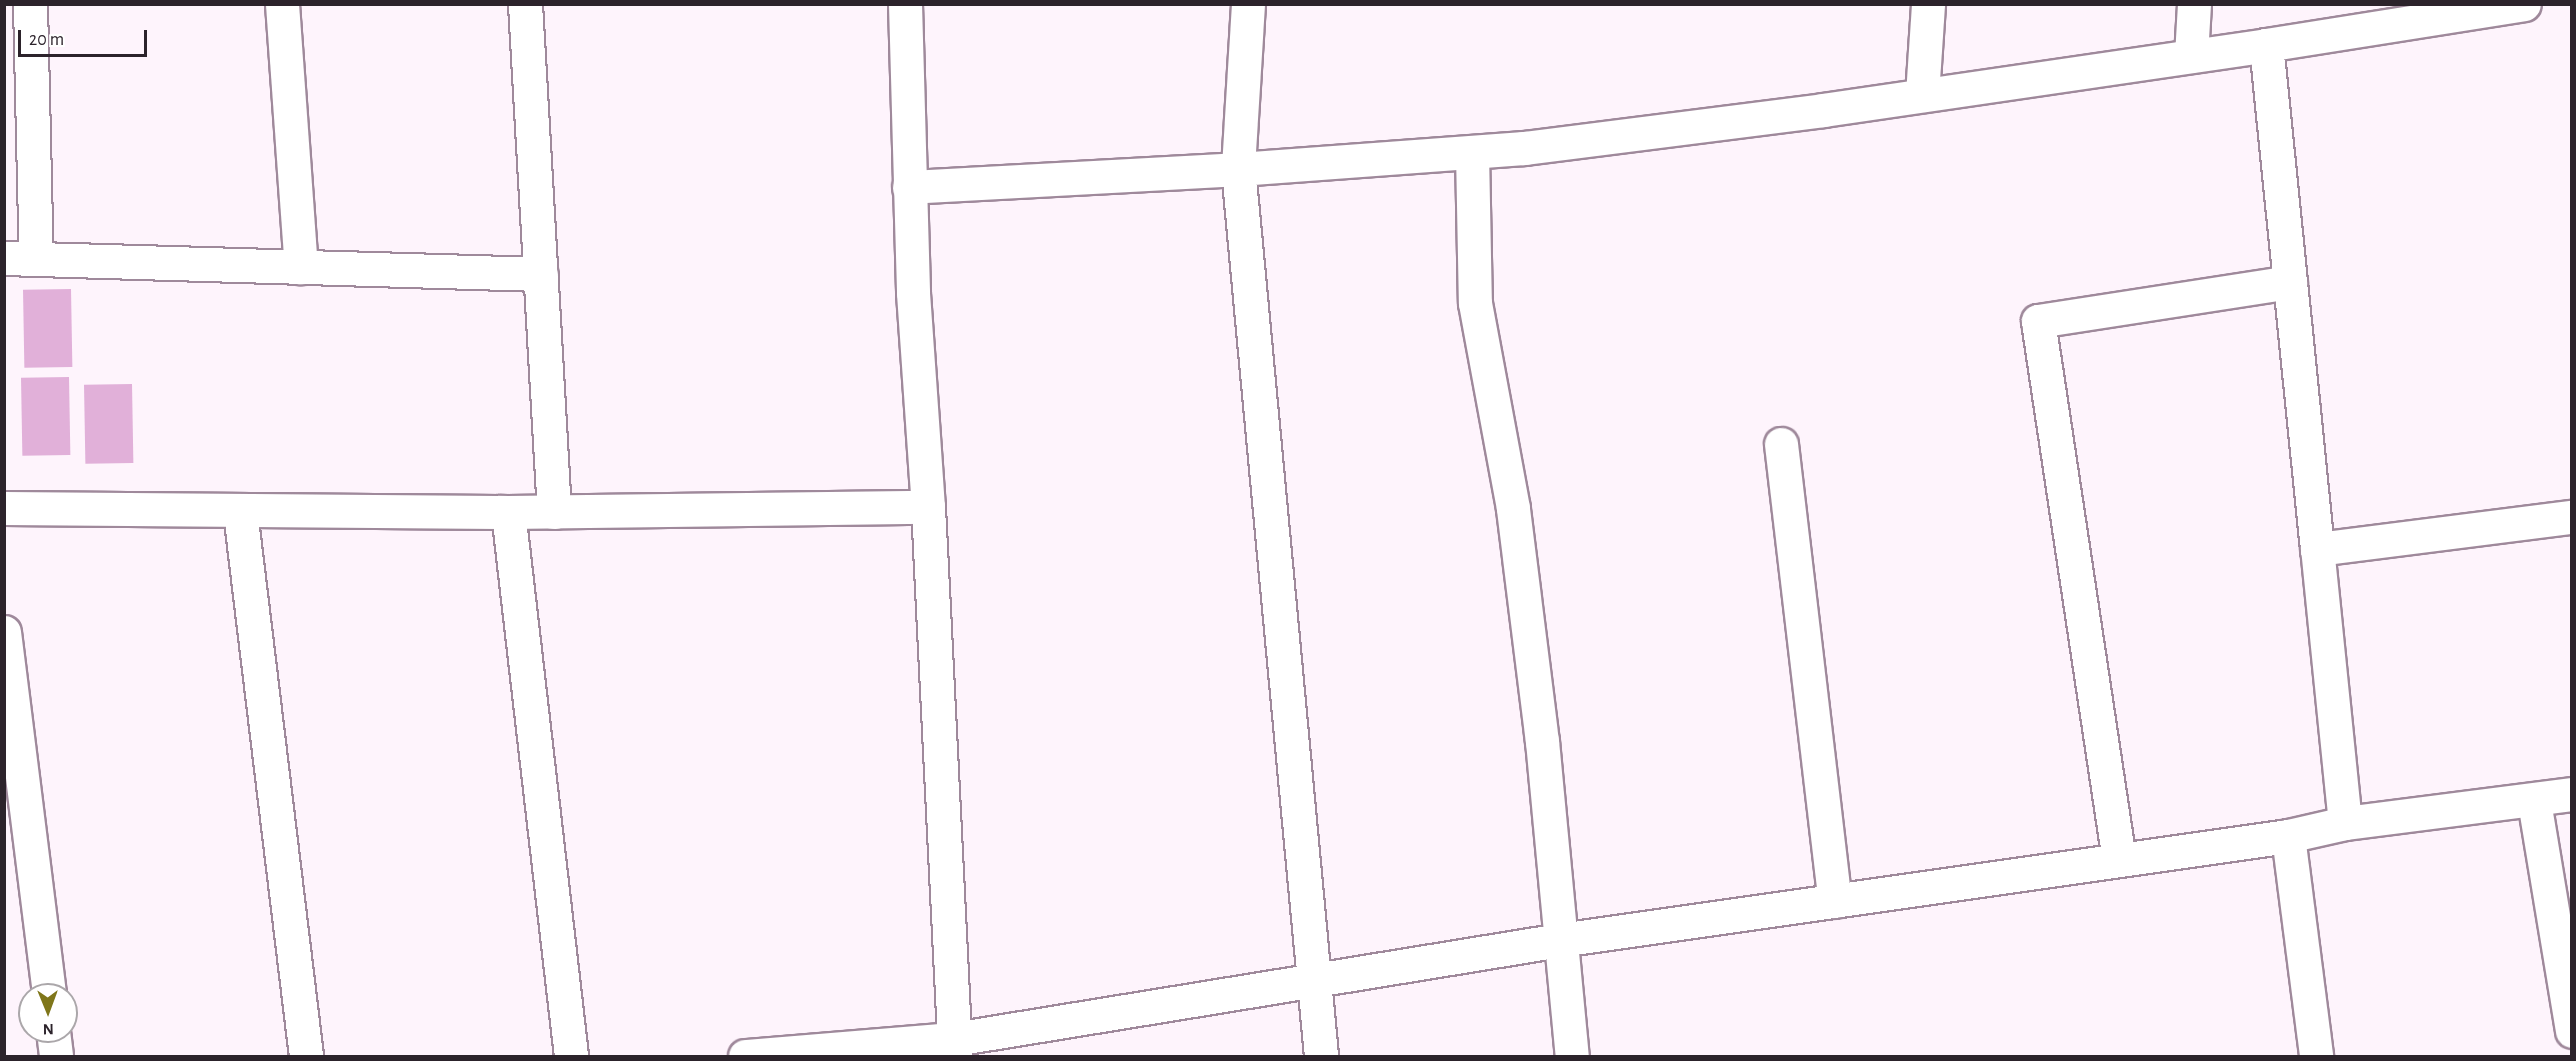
<!DOCTYPE html>
<html>
<head>
<meta charset="utf-8">
<style>
	body { margin:0 }
	#map { position:relative; width:2576px; height:1061px; overflow:hidden; background:#fef4fc; font-family:"Alegreya Sans",sans-serif }
	div>[style] { position:absolute }
	.building>* { inset:0; background:#e1b0d9; transform-origin:0 0 }
	.roads { filter:drop-shadow(2px 0 #9f899b) drop-shadow(-2px 0 #9f899b) drop-shadow(0 2px #9f899b) drop-shadow(0 -2px #9f899b) }
	.minor>* { height:33px; margin:-16.5px; padding:0 16.5px; transform-origin:16.5px; border-radius:16.5px; background:#fff }
	.secondary>* { height:33px; margin:-16.5px; padding:0 16.5px; transform-origin:16.5px; border-radius:16.5px; background:#fff }
	span { translate:-50% -50%; white-space:nowrap; text-align:center; line-height:1.15; -webkit-text-stroke:4.5px #fff; paint-order:stroke }
	.frame { position:absolute; inset:0; border:6px solid #2c232b; pointer-events:none }
	.north { position:absolute; left:18px; top:983px; width:60px; height:60px; box-sizing:border-box; background:#fff; border:2px solid #aba7aa; border-radius:50%; rotate:179deg; font-size:16px; font-weight:700; line-height:24px; text-align:center; color:#2c232b }
	.north::after { content:''; display:block; margin:auto; width:21px; height:27px; background:#7f761a; clip-path:polygon(50% 0,100% 100%,50% 72%,0 100%) }
	.scale { position:absolute; left:18px; top:30px; width:129px; height:27px; box-sizing:border-box; border:3px solid #2c232b; border-top:0; padding-left:8px; font-size:18px; line-height:21px; white-space:nowrap; color:#2c232b; -webkit-text-stroke:4px #fff; paint-order:stroke }
</style>
</head>
<body>
<div id="map">
	<div class="building">
		<div style="left:71px;top:289px;width:78px;height:48px;rotate:89deg"></div>
		<div style="left:69px;top:377px;width:78px;height:48px;rotate:89deg"></div>
		<div style="left:132px;top:384px;width:79px;height:48px;rotate:89deg"></div>
	</div>
	<div class="roads">
		<div class="minor">
			<div style="left:30px;top:4px;width:255px;rotate:88.7deg"></div>
			<div style="left:282px;top:4px;width:264px;rotate:85.9deg"></div>
			<div style="left:525px;top:4px;width:509px;rotate:86.73deg"></div>
			<div style="left:1248px;top:4px;width:165px;rotate:93.5deg"></div>
			<div style="left:1238px;top:169px;width:287px;rotate:-4.2deg"></div>
			<div style="left:1524px;top:148px;width:301px;rotate:-7.2deg"></div>
			<div style="left:1823px;top:110px;width:448px;rotate:-8.3deg"></div>
			<div style="left:2266px;top:45px;width:507px;rotate:84.22deg"></div>
			<div style="left:2266px;top:45px;width:261px;rotate:-9deg"></div>
			<div style="left:2191px;top:56px;width:52px;rotate:-86.7deg"></div>
			<div style="left:1922px;top:95px;width:91px;rotate:-86.2deg"></div>
			<div style="left:1472px;top:152px;width:151px;rotate:88.9deg"></div>
			<div style="left:1475px;top:303px;width:209px;rotate:79.5deg"></div>
			<div style="left:1513px;top:509px;width:234px;rotate:82.9deg"></div>
			<div style="left:1542px;top:741px;width:316px;rotate:84.6deg"></div>
			<div style="left:909px;top:187px;width:329px;rotate:-3.1deg"></div>
			<div style="left:1238px;top:169px;width:891px;rotate:84.65deg"></div>
			<div style="left:4px;top:258px;width:537px;rotate:1.71deg"></div>
			<div style="left:1781px;top:444px;width:460px;rotate:83.3deg"></div>
			<div style="left:4px;top:508px;width:504px;rotate:0.45deg"></div>
			<div style="left:508px;top:512px;width:420px;rotate:-0.7deg"></div>
			<div style="left:240px;top:512px;width:548px;rotate:83.08deg"></div>
			<div style="left:508px;top:512px;width:548px;rotate:83.39deg"></div>
			<div style="left:4px;top:632px;width:366px;rotate:82.9deg"></div>
			<div style="left:2534px;top:801px;width:233px;rotate:80.6deg"></div>
			<div style="left:2345px;top:823px;width:275px;rotate:-95.8deg"></div>
			<div style="left:2317px;top:549px;width:257px;rotate:-7.2deg"></div>
			<div style="left:2288px;top:836px;width:58px;rotate:-12.8deg"></div>
			<div style="left:2345px;top:823px;width:229px;rotate:-7.3deg"></div>
			<div style="left:2119px;top:860px;width:545px;rotate:-98.55deg"></div>
			<div style="left:2038px;top:321px;width:255px;rotate:-8.8deg"></div>
			<div style="left:53px;top:1031px;width:25px;rotate:83deg"></div>
			<div style="left:745px;top:1056px;width:210px;rotate:-4.7deg"></div>
			<div style="left:954px;top:1039px;width:614px;rotate:-9.28deg"></div>
			<div style="left:1560px;top:940px;width:735px;rotate:-8.13deg"></div>
			<div style="left:2288px;top:836px;width:222px;rotate:82.7deg"></div>
		</div>
		<div class="secondary">
			<div style="left:905px;top:4px;width:289px;rotate:88.4deg"></div>
			<div style="left:913px;top:293px;width:215px;rotate:86deg"></div>
			<div style="left:928px;top:507px;width:550px;rotate:87.18deg"></div>
		</div>
	</div>
	<div class="frame"></div>
	<div class="north">N</div>
	<div class="scale">20 m</div>
</div>
</body>
</html>
